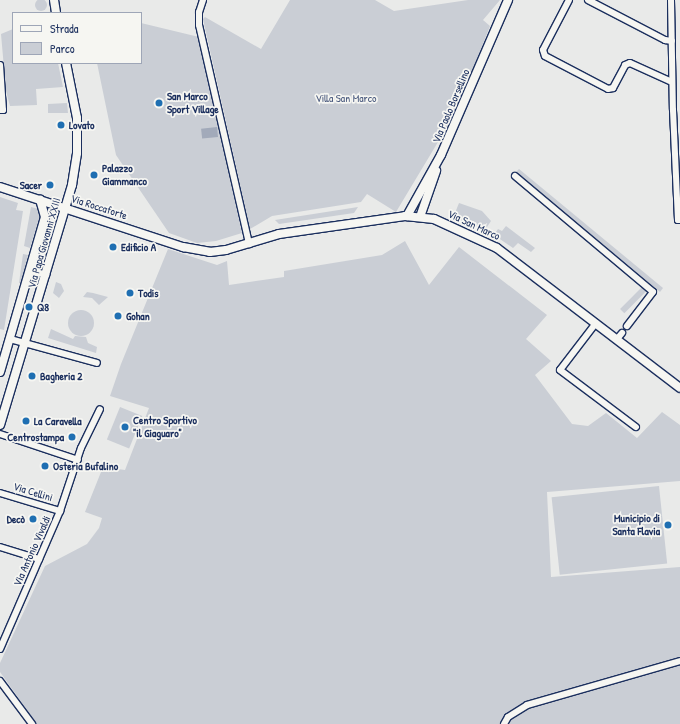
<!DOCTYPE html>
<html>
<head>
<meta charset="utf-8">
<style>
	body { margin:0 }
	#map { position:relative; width:680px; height:724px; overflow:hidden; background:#e9eae9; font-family:"Patrick Hand",sans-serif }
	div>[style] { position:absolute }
	.green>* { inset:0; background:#caced5; transform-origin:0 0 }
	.round { border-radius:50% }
	.water>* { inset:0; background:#a2aaba; transform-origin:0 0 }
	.roads { filter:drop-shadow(1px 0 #1b2f5e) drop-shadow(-1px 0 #1b2f5e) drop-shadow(0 1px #1b2f5e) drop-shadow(0 -1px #1b2f5e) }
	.minor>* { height:6px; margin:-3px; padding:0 3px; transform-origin:3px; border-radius:3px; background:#f6f6f2 }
	.tertiary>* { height:8px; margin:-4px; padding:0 4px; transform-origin:4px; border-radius:4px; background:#f6f6f2 }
	.dots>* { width:11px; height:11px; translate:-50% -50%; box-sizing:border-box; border:2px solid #f6f6f2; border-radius:50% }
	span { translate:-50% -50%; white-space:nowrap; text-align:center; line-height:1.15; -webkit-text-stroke:3.5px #f6f6f2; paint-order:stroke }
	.poi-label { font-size:11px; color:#1b2f5e; font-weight:700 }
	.left { translate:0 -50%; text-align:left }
	.right { translate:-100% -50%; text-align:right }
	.park-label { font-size:11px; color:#47577c }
	.street-label { font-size:11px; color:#1b2f5e }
	.legend { position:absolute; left:12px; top:12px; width:130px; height:52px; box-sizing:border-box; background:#f6f6f2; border:1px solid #9ea6b7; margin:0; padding:5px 7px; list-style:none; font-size:12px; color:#1b2f5e }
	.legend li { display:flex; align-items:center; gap:8px; height:20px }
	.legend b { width:20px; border:1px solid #9ea6b7 }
</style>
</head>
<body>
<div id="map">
	<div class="green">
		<div class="round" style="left:35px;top:-1px;width:12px;height:12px"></div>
		<div style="clip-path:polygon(290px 0,375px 0,394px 11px,468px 0,500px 0,483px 20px,490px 26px,456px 112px,396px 212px,367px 194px,361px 202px,272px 216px,250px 229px,203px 19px,205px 17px,261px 49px)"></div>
		<div style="clip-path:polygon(141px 23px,199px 37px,242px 233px,216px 241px,197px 243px,169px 233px,116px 155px,97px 63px,141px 63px)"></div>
		<div style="clip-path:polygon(13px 29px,13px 63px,58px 63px,63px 87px,36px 89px,37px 105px,10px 106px,6px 91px,1px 34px)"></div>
		<div style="clip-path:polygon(67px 103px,68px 113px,48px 113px,48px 104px)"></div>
		<div style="clip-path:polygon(519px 169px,663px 288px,660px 292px,516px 172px)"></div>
		<div style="clip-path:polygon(0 197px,18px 203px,16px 210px,23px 211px,4px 330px,0 329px)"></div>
		<div style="clip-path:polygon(459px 203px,482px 211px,491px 221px,485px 230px,453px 218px)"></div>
		<div style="clip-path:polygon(31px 207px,39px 209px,40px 215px,30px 248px,24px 246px)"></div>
		<div style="clip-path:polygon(358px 207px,354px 213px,279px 224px,275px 220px)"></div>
		<div style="clip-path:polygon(506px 226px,535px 248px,531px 252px,518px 243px,513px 248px,494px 235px,498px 229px,502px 231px)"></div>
		<div style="clip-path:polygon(405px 241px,429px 285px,459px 247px,547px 315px,526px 339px,551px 361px,535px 375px,572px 424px,588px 426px,606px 413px,637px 438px,662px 412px,680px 425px,680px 481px,547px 492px,551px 577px,680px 567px,680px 724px,37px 724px,0 672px,0 663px,45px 566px,87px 544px,99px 528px,102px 518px,85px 512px,103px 467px,125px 470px,149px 408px,110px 396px,121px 364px,168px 249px,217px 265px,227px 261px,229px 285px,284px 277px,284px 271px,382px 255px)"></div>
		<div style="clip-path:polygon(23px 254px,28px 255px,21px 283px,19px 283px)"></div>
		<div style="clip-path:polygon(56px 282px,61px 284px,64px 291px,59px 298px,53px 293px)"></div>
		<div style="left:642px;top:287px;width:6px;height:31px;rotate:45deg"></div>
		<div style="clip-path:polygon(87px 292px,93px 293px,108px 297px,99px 305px,92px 298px,83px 297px)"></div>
		<div class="round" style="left:68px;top:310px;width:26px;height:26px"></div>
		<div style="clip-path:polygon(51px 329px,73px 339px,75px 336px,86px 337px,88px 343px,97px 347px,96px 353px,48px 338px)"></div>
		<div style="left:120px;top:407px;width:24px;height:35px;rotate:22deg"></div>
		<div style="left:659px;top:486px;width:78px;height:108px;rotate:84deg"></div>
	</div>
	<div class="water">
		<div style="left:217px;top:127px;width:10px;height:16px;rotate:84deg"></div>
	</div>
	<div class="roads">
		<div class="minor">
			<div style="left:203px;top:0;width:13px;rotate:108deg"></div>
			<div style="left:199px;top:12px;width:13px;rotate:90deg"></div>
			<div style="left:199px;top:25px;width:225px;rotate:77.1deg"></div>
			<div style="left:569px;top:0;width:56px;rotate:117.5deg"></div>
			<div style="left:543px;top:50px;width:6px;rotate:72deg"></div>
			<div style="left:545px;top:56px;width:71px;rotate:27.6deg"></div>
			<div style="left:608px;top:89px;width:5px;rotate:-11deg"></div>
			<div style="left:613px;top:88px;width:26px;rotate:-62deg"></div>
			<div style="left:625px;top:65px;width:5px;rotate:-22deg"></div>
			<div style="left:630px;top:63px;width:46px;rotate:24.3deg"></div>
			<div style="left:588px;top:0;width:87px;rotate:27.5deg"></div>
			<div style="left:665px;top:40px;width:7px;rotate:8deg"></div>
			<div style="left:671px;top:0;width:110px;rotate:89deg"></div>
			<div style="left:673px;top:110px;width:110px;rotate:87.4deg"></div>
			<div style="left:678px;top:220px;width:2px"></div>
			<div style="left:0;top:65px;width:45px;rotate:86.2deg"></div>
			<div style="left:3px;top:110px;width:3px;rotate:180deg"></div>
			<div style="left:515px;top:176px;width:180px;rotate:40deg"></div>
			<div style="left:653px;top:292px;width:43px;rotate:127.4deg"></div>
			<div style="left:29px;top:270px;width:18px;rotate:16deg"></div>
			<div style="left:596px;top:323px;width:59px;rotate:127.5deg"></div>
			<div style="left:560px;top:370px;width:95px;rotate:36.9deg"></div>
			<div style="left:10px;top:339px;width:90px;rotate:15.4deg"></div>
			<div style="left:617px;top:339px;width:8px;rotate:-50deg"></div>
			<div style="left:0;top:434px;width:82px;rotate:18.4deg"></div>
			<div style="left:0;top:493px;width:63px;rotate:16.7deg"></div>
			<div style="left:0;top:547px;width:41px;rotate:17.1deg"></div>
			<div style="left:0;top:649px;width:150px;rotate:-66.5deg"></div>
			<div style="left:60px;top:511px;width:66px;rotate:-71.6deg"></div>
			<div style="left:81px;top:448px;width:43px;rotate:-64deg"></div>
			<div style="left:0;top:681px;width:54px;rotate:53.3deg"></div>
			<div style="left:504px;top:724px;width:8px;rotate:-60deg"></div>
			<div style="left:508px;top:717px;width:22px;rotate:-32deg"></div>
			<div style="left:527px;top:705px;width:159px;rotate:-16deg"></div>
		</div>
		<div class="tertiary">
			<div style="left:54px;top:0;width:13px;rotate:81deg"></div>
			<div style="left:0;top:187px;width:193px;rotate:18.2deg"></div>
			<div style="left:183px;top:247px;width:27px;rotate:10deg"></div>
			<div style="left:210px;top:252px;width:16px;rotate:-7deg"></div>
			<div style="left:226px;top:250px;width:55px;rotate:-16.8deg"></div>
			<div style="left:279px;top:234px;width:127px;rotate:-8.1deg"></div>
			<div style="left:405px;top:216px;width:29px;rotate:6deg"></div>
			<div style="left:434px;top:219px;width:69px;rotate:24.7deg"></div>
			<div style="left:497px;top:248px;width:230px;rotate:37.4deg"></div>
			<div style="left:407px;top:216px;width:70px;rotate:-60.9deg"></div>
			<div style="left:441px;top:155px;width:169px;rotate:-66.6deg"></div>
			<div style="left:420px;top:217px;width:49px;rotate:-70.8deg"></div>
			<div style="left:0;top:372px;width:161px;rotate:-73.8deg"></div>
			<div style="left:45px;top:217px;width:18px;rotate:-106deg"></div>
			<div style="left:0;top:425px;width:251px;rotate:-73.3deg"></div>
			<div style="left:72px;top:185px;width:32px;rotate:-81deg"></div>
			<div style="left:77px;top:153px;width:35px;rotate:-90deg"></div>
			<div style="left:77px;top:118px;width:56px;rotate:-101.3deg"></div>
		</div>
	</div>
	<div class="dots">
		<div style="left:159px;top:103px;background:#1f6fb2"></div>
		<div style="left:61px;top:125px;background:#1f6fb2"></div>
		<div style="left:94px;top:175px;background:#1f6fb2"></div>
		<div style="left:50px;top:185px;background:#1f6fb2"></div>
		<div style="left:113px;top:247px;background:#1f6fb2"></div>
		<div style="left:130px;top:293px;background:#1f6fb2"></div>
		<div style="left:29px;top:307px;background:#1f6fb2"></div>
		<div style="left:118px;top:316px;background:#1f6fb2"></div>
		<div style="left:32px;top:376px;background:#1f6fb2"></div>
		<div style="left:26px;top:421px;background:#1f6fb2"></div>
		<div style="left:125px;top:427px;background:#1f6fb2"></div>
		<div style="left:72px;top:437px;background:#1f6fb2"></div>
		<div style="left:45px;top:466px;background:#1f6fb2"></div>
		<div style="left:33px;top:519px;background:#1f6fb2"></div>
		<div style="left:668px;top:525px;background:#1f6fb2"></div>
	</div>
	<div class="poi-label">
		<span class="left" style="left:167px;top:103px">San Marco<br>Sport Village</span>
		<span class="left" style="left:69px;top:125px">Lovato</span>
		<span class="left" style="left:102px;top:175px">Palazzo<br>Giammanco</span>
		<span class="right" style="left:42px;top:185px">Sacer</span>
		<span class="left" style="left:121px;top:247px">Edificio A</span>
		<span class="left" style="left:138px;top:293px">Todis</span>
		<span class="left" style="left:37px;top:307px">Q8</span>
		<span class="left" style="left:126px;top:316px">Gohan</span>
		<span class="left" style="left:40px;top:376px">Bagheria 2</span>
		<span class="left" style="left:34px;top:421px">La Caravella</span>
		<span class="left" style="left:133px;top:427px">Centro Sportivo<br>"il Giaguaro"</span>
		<span class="right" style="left:64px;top:437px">Centrostampa</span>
		<span class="left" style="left:53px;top:466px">Osteria Bufalino</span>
		<span class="right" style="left:25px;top:519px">Decò</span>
		<span class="right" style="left:660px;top:525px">Municipio di<br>Santa Flavia</span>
	</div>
	<div class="park-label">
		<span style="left:346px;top:98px">Villa San Marco</span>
	</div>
	<div class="street-label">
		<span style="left:451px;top:106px;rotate:-67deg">Via Paolo Borsellino</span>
		<span style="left:99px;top:207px;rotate:18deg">Via Roccaforte</span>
		<span style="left:474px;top:225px;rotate:25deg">Via San Marco</span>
		<span style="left:44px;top:243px;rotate:-74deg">Via Papa Giovanni XXIII</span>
		<span style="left:33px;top:492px;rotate:17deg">Via Cellini</span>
		<span style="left:32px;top:551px;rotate:-66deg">Via Antonio Vivaldi</span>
	</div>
	<ul class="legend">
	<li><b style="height:5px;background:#f6f6f2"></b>Strada</li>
	<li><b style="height:11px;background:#caced5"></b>Parco</li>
	</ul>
</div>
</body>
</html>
